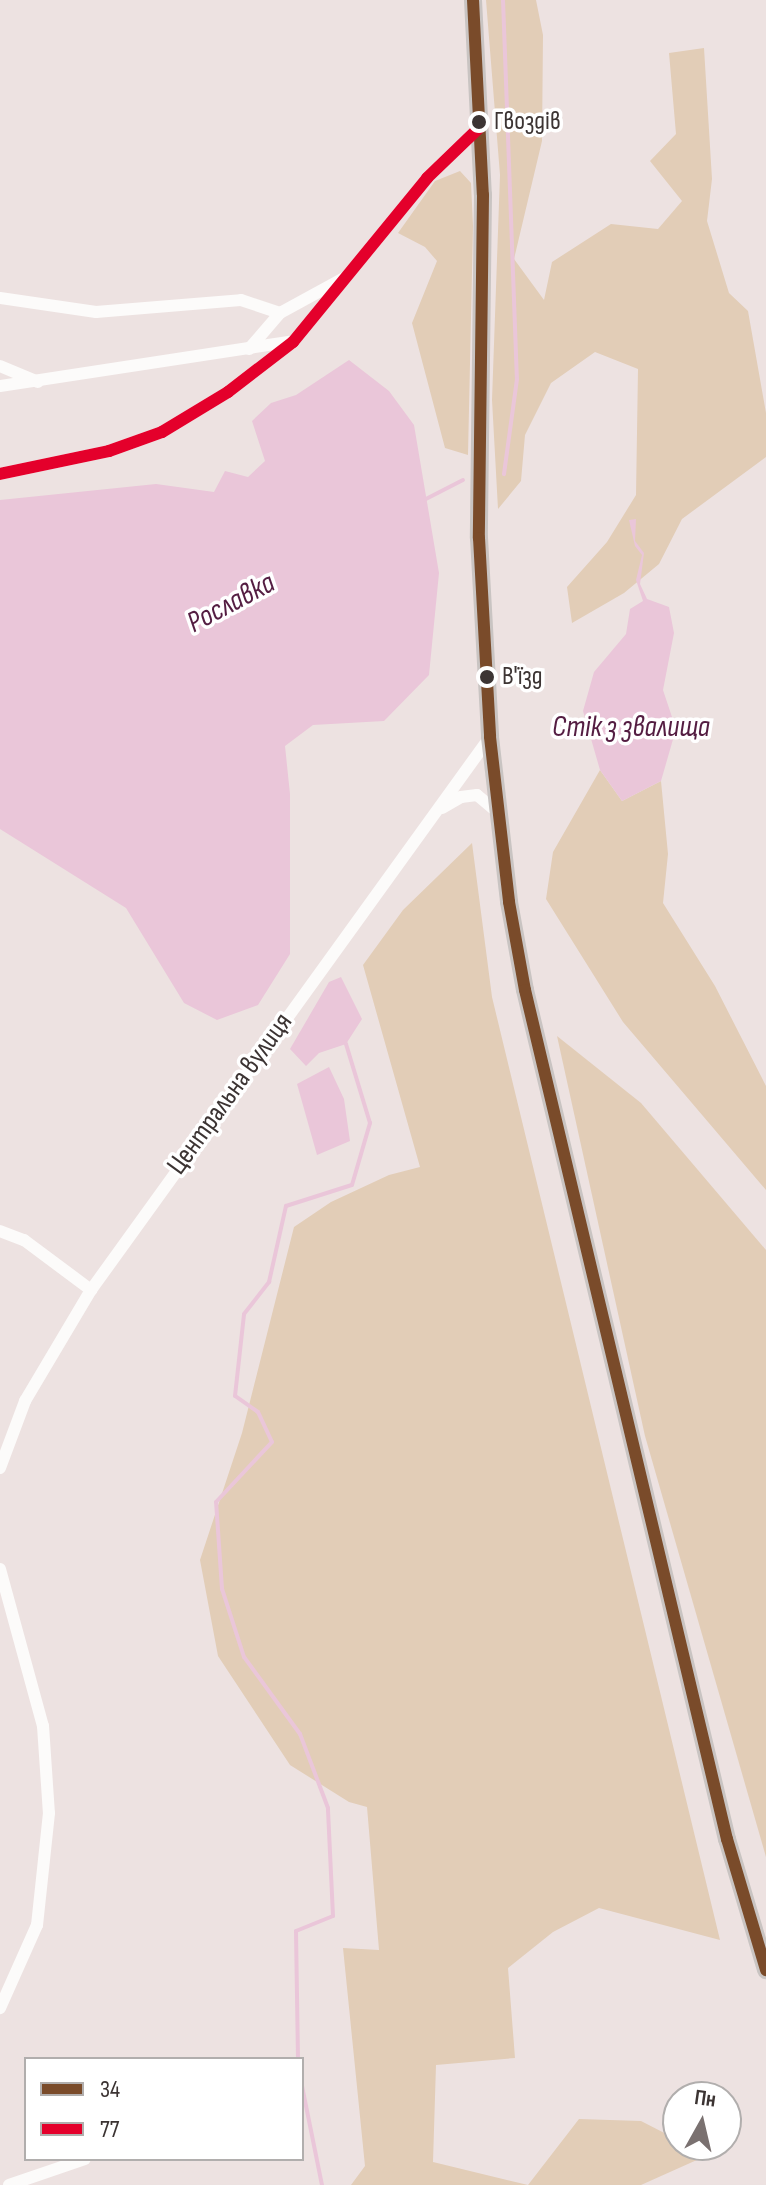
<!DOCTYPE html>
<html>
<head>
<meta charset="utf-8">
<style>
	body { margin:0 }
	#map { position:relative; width:766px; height:2185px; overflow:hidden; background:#ede2e1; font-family:"Sofia Sans Condensed",sans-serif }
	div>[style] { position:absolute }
	.green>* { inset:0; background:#e2cdb7 }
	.water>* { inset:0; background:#eac6d9 }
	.stream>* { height:4px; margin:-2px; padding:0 2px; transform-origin:2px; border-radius:2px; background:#eac6d9 }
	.minor>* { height:12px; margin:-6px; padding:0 6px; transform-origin:6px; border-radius:6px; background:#fcfbfa }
	.secondary>* { height:18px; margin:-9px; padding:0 9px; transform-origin:9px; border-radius:9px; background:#c9c4c2 }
	.bus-1>* { height:12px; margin:-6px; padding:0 6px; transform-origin:6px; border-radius:6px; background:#7a4b2a }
	.bus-2>* { height:12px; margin:-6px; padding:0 6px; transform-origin:6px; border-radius:6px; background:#e4002b }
	.dots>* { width:22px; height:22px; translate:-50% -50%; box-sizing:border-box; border:4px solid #fff; border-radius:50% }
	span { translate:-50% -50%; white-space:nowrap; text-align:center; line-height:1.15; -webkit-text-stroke:7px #fff; paint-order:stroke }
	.bus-label { font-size:26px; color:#3c3433 }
	.left { translate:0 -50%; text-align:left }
	.street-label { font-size:28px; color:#3c3433 }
	.water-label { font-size:30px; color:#541d42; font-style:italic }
	.legend { position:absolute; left:24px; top:2057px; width:280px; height:104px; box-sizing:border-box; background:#fff; border:2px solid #b1aead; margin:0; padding:10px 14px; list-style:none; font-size:24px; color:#3c3433 }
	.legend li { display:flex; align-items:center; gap:16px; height:40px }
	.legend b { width:40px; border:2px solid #b1aead }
	.north { position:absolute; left:662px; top:2081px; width:80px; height:80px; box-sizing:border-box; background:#fff; border:2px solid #b1aead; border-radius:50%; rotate:8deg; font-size:22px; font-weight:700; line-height:32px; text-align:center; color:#3c3433 }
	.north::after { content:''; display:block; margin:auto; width:28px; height:36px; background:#7a7170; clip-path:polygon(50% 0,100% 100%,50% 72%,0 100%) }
</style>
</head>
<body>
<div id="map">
	<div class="green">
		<div style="clip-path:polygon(486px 0,536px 0,543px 35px,542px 141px,514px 259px,544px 300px,552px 262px,611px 224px,658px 229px,682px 201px,650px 161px,676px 134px,669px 53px,704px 48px,712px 179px,707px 221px,729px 293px,748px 311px,766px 413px,766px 457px,682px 519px,659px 564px,624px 593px,572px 623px,567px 587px,607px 542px,636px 495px,638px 369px,595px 352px,551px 383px,525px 435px,521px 481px,498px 509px,492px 400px,500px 175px)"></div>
		<div style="clip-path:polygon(460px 171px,471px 183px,473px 226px,468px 455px,445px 448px,412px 323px,437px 261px,425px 247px,398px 233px,435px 181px)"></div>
		<div style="clip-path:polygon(600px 770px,622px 801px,661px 781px,668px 854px,663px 903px,715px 986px,766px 1086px,766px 1190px,623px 1022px,546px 899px,553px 852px)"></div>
		<div style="clip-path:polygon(472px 843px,492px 997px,720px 1940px,599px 1908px,553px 1932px,508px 1968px,515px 2058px,436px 2065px,433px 2162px,528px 2185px,579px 2119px,641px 2121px,678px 2140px,678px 2145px,708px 2155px,641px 2185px,351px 2185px,365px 2166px,343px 1948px,379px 1950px,367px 1807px,349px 1802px,290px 1765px,218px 1656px,200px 1560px,242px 1433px,294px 1227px,331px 1202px,389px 1175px,420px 1167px,363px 965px,403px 910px)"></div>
		<div style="clip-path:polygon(557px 1036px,641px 1103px,766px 1250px,766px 1857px,645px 1436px)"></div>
	</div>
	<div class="water">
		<div style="clip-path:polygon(349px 360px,389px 391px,414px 425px,439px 573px,429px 675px,384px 721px,313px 725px,285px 746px,290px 794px,290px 954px,258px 1005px,217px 1020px,184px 1003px,126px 908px,0 829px,0 500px,156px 484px,214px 492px,225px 471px,248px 477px,265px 461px,252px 421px,271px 403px,296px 395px)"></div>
		<div style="clip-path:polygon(636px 519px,635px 541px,644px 553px,640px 584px,647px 599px,669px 607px,674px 633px,663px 690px,676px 729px,661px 781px,622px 801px,600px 770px,583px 711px,594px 672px,626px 634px,630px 609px,643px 601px,636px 580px,642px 555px,635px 546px,629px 520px)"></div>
		<div style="clip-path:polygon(341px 977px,362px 1019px,346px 1044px,319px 1053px,306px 1066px,290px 1049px,329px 982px)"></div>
		<div style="clip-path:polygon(329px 1067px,344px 1099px,350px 1141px,317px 1155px,297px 1084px)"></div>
	</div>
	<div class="stream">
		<div style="left:503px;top:0;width:379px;rotate:87.9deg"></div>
		<div style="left:517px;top:379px;width:96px;rotate:97.8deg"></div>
		<div style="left:422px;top:501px;width:46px;rotate:-27.1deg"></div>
		<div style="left:298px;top:2059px;width:128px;rotate:-90.9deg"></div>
		<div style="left:296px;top:1931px;width:40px;rotate:-22deg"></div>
		<div style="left:333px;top:1916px;width:108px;rotate:-92.7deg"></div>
		<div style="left:328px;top:1808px;width:79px;rotate:-110.7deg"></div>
		<div style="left:300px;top:1734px;width:95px;rotate:-126deg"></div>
		<div style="left:244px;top:1657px;width:71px;rotate:-107.9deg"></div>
		<div style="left:222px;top:1589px;width:87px;rotate:-93.9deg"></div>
		<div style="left:216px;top:1502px;width:82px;rotate:-47deg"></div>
		<div style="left:272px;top:1442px;width:33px;rotate:-115deg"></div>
		<div style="left:258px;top:1412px;width:28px;rotate:-145deg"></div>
		<div style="left:235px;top:1396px;width:82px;rotate:-83.7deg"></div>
		<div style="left:244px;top:1314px;width:41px;rotate:-52deg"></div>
		<div style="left:269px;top:1282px;width:78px;rotate:-77.4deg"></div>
		<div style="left:286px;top:1206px;width:69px;rotate:-17.7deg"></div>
		<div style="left:352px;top:1185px;width:65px;rotate:-73.8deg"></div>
		<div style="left:370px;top:1123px;width:83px;rotate:-106.9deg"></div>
		<div style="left:302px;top:2086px;width:101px;rotate:78.6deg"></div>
	</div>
	<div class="minor">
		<div style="left:0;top:298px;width:97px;rotate:8.3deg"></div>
		<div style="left:96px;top:312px;width:145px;rotate:-4.7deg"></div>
		<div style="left:241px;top:300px;width:41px;rotate:18.4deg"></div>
		<div style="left:249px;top:349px;width:48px;rotate:-49.3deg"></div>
		<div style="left:280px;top:313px;width:73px;rotate:-28.7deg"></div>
		<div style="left:0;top:366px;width:41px;rotate:22.8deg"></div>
		<div style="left:0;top:386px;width:292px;rotate:-8.7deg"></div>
		<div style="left:0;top:474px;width:111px;rotate:-11.9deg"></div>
		<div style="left:109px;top:451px;width:56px;rotate:-19.7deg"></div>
		<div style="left:162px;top:432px;width:77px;rotate:-31.2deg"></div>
		<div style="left:228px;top:392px;width:82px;rotate:-37.6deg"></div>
		<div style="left:293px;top:342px;width:212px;rotate:-50.7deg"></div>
		<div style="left:427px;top:178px;width:74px;rotate:-43.9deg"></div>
		<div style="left:442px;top:808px;width:22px;rotate:-30deg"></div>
		<div style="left:461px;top:797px;width:16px;rotate:-7deg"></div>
		<div style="left:477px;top:795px;width:26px;rotate:40deg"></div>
		<div style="left:0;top:1231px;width:26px;rotate:21deg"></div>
		<div style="left:24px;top:1240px;width:84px;rotate:36.7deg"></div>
		<div style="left:0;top:1468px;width:72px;rotate:-69.5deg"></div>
		<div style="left:25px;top:1401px;width:129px;rotate:-59.3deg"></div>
		<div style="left:91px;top:1290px;width:682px;rotate:-54.19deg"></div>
		<div style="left:0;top:1569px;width:163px;rotate:74.7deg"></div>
		<div style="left:43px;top:1726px;width:87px;rotate:86.1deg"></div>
		<div style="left:49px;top:1813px;width:113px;rotate:96.1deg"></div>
		<div style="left:37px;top:1925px;width:91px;rotate:114deg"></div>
		<div style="left:9px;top:2185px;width:80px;rotate:-18.9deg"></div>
	</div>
	<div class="secondary">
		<div style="left:473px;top:0;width:195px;rotate:87.1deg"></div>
		<div style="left:483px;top:195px;width:343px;rotate:90.7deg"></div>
		<div style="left:479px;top:538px;width:199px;rotate:86.8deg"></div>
		<div style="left:490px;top:737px;width:166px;rotate:83.4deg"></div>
		<div style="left:509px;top:902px;width:89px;rotate:79.7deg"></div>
		<div style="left:525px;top:990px;width:873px;rotate:76.62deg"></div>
		<div style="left:727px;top:1839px;width:137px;rotate:73.4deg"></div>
	</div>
	<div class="bus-1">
		<div style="left:473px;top:0;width:195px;rotate:87.1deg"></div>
		<div style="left:483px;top:195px;width:343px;rotate:90.7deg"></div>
		<div style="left:479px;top:538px;width:199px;rotate:86.8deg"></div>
		<div style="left:490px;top:737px;width:166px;rotate:83.4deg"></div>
		<div style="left:509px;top:902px;width:89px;rotate:79.7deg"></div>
		<div style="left:525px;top:990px;width:873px;rotate:76.62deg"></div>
		<div style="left:727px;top:1839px;width:137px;rotate:73.4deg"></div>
	</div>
	<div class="bus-2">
		<div style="left:0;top:474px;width:111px;rotate:-11.9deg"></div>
		<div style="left:109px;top:451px;width:56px;rotate:-19.7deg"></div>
		<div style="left:162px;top:432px;width:77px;rotate:-31.2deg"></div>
		<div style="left:228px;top:392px;width:82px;rotate:-37.6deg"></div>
		<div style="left:293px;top:342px;width:212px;rotate:-50.7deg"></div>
		<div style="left:427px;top:178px;width:74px;rotate:-43.9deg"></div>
	</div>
	<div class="dots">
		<div style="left:479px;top:122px;background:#3c3433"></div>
		<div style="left:487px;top:677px;background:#3c3433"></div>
	</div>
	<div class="bus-label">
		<span class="left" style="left:494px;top:122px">Гвоздів</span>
		<span class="left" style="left:502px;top:677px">В'їзд</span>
	</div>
	<div class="street-label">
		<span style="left:230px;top:1094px;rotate:-54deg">Центральна вулиця</span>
	</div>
	<div class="water-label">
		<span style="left:231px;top:603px;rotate:-28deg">Рославка</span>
		<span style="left:631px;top:727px">Стік з звалища</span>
	</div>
	<ul class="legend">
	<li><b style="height:10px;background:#7a4b2a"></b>34</li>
	<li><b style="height:10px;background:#e4002b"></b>77</li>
	</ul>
	<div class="north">Пн</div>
</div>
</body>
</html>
